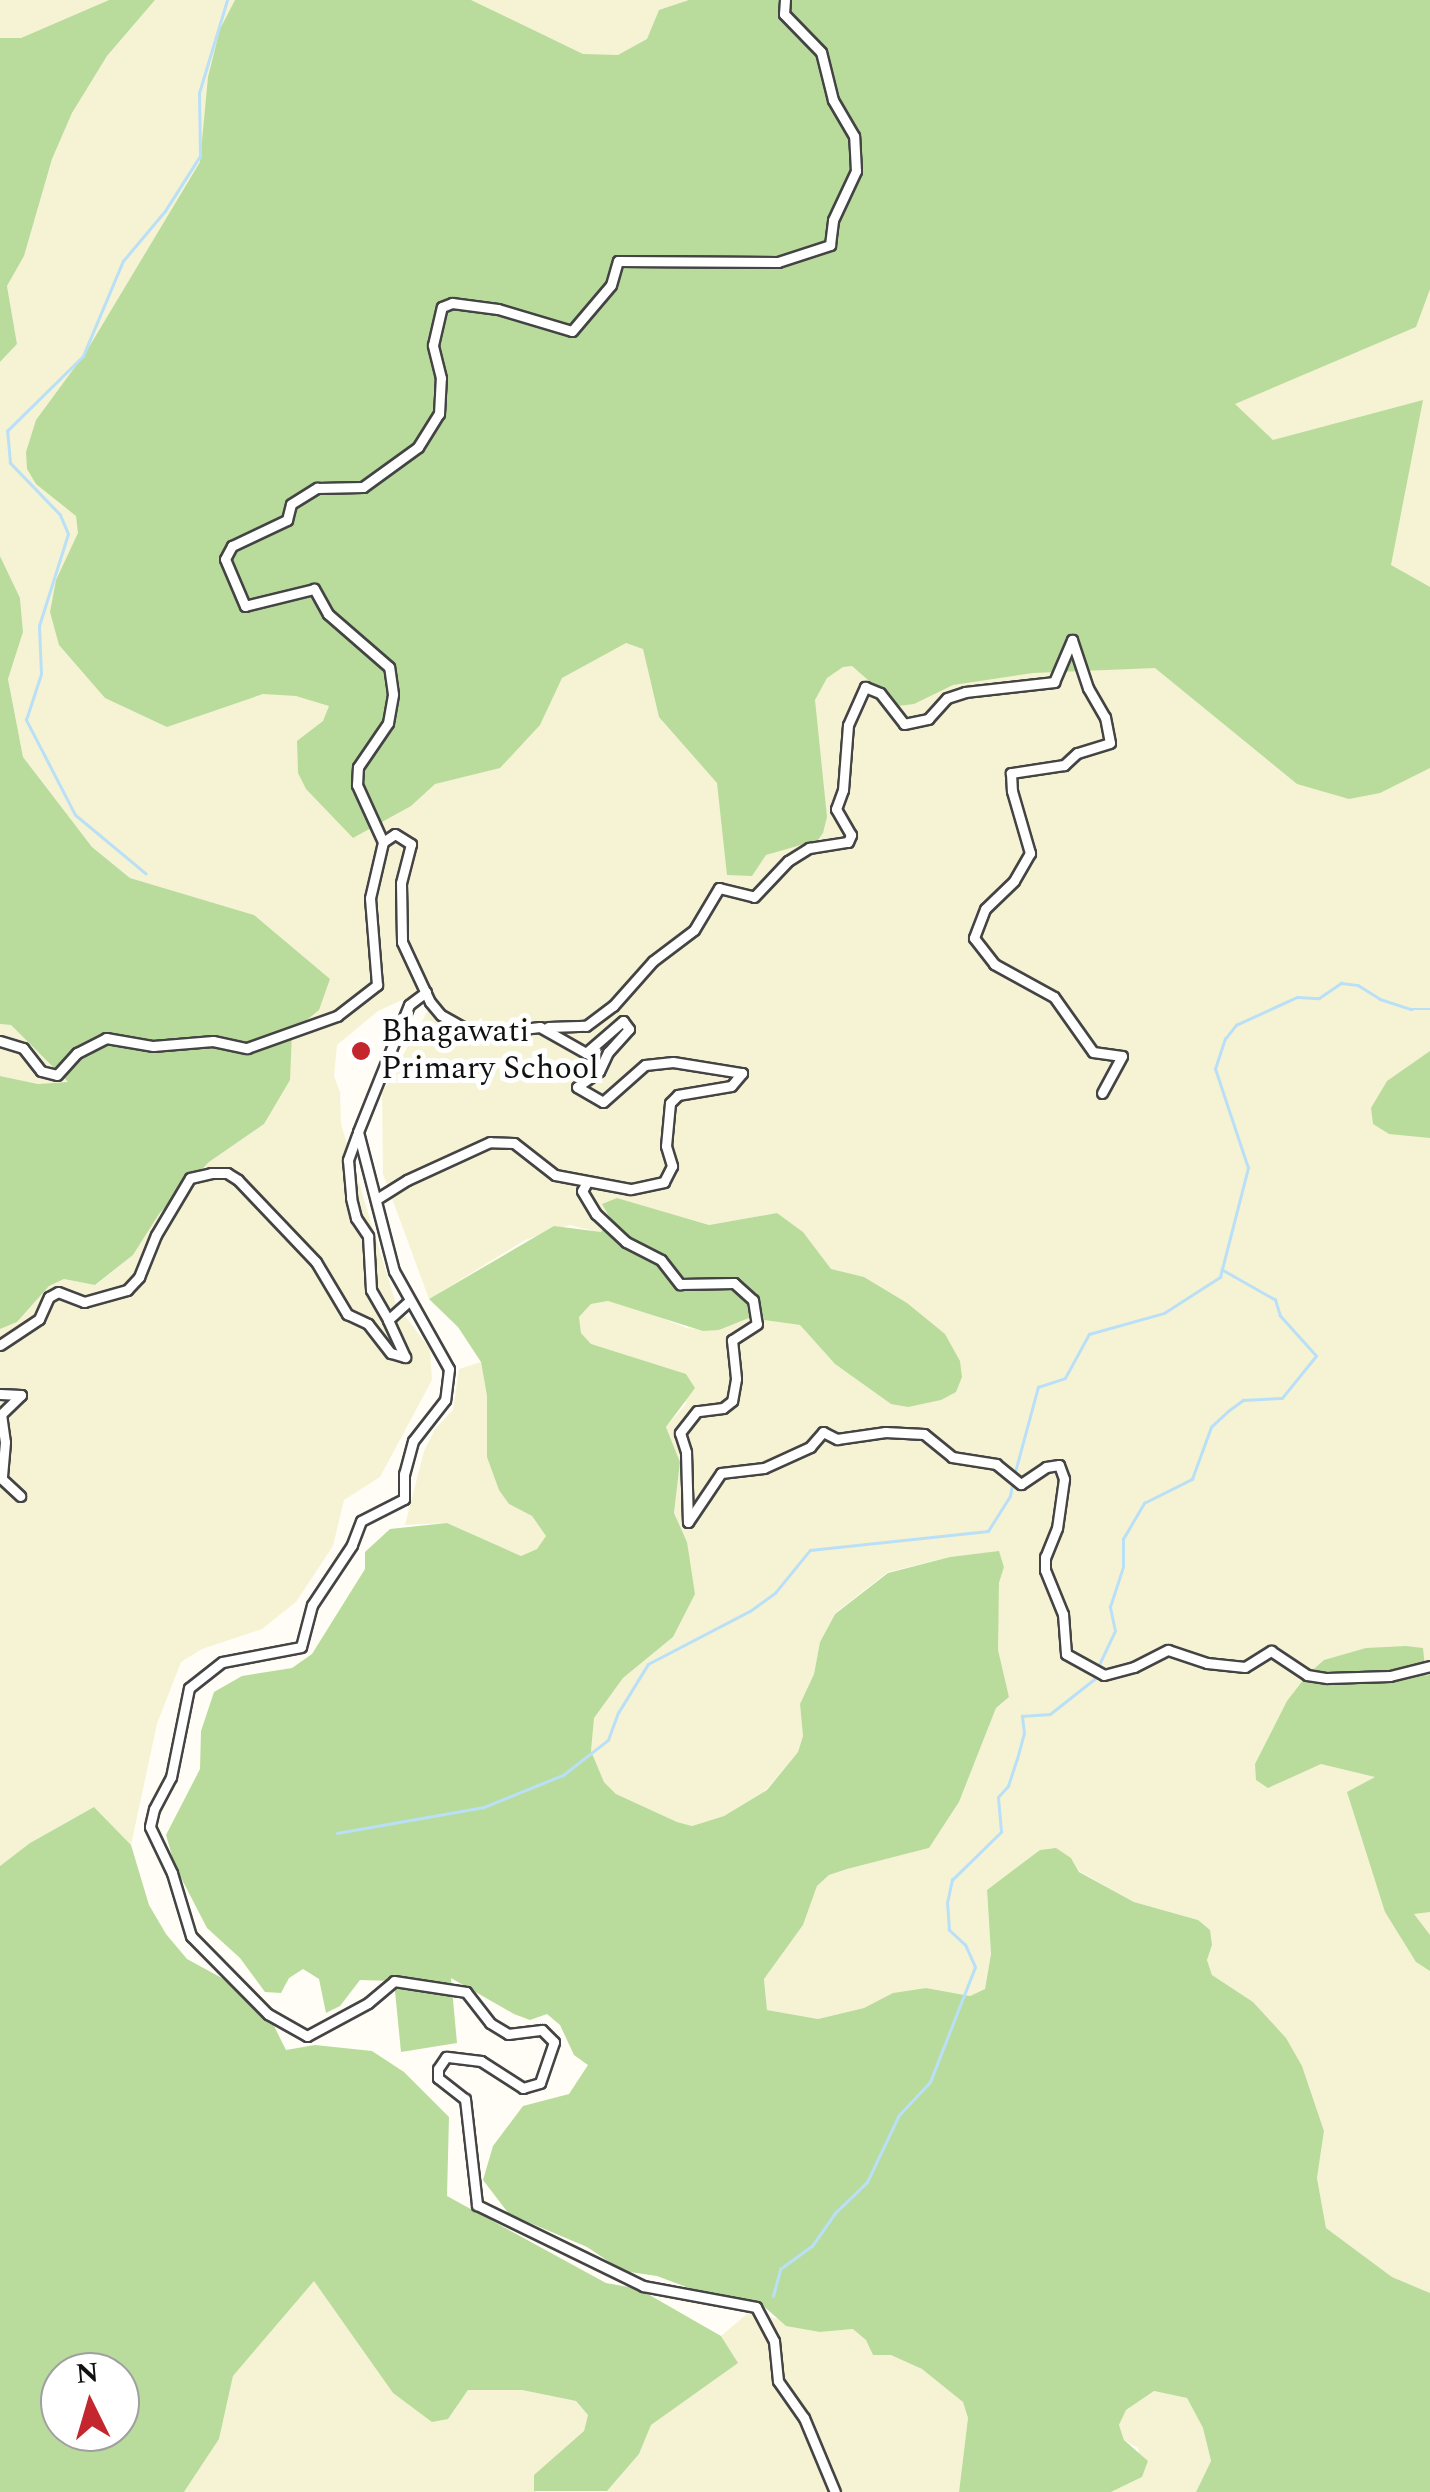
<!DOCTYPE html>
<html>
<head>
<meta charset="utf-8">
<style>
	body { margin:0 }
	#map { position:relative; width:1430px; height:2492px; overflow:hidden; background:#fffdf5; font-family:Spectral,serif }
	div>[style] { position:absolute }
	.farmland>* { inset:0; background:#f6f3d4 }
	.forest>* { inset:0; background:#b9dc9c }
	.stream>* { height:2.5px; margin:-1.25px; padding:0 1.25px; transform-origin:1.25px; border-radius:1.25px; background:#b9e0f7 }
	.roads { filter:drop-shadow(2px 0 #444) drop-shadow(-2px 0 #444) drop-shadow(0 2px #444) drop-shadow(0 -2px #444) }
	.street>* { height:9px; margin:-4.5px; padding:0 4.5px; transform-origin:4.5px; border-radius:4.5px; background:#fff }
	.dots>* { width:28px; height:28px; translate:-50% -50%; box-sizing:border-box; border:5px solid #fff; border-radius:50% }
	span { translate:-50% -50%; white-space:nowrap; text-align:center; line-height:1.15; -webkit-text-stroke:10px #fff; paint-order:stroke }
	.poi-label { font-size:32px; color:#111 }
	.left { translate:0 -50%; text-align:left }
	.north { position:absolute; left:40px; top:2352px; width:100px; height:100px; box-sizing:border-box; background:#fff; border:2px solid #a0a0a0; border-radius:50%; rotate:355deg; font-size:28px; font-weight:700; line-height:40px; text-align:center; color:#111 }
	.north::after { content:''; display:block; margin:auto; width:35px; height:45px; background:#c4262e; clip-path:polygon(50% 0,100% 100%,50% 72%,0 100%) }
</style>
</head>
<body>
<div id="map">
	<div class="farmland">
		<div style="clip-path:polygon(0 0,109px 0,21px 38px,0 38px)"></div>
		<div style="clip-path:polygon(155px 0,1430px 0,1430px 2293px,1392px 2277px,1326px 2228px,1317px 2178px,1324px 2131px,1302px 2066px,1253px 2002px,1212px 1975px,1207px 1960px,1212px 1945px,1198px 1920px,1134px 1902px,1079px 1871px,1071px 1858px,987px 1890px,991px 1955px,985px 1989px,970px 1996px,926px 1988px,894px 1993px,864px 2008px,818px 2019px,767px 2010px,764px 1979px,803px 1925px,817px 1886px,829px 1875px,847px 1869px,929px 1848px,959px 1802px,996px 1708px,1009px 1697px,997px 1650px,999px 1583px,1004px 1567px,999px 1552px,950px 1557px,888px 1572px,835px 1613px,820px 1642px,814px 1674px,800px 1704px,803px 1736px,798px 1752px,766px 1790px,724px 1816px,692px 1826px,677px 1822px,616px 1794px,604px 1782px,591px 1751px,593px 1718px,623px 1678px,673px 1637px,687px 1542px,674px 1513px,680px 1462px,666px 1427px,687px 1403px,591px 1344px,581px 1333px,579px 1317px,591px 1304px,608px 1301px,624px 1303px,687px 1328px,719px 1330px,749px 1318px,800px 1325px,835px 1364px,891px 1404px,864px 1277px,831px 1270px,803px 1232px,777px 1213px,709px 1225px,616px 1198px,601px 1233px,570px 1225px,525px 1240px,429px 1299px,383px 1174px,382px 1093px,435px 998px,409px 997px,378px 1011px,337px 1045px,334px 1076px,340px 1092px,341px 1124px,396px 1304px,430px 1349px,432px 1380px,380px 1477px,344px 1500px,333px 1546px,296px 1602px,262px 1629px,202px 1649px,181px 1662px,157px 1724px,131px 1845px,94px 1807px,30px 1843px,0 1866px,0 1329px,17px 1322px,49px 1286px,64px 1279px,96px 1285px,133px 1255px,159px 1214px,209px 1162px,264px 1124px,254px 915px,130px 878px,92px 847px,23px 757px,8px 679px,23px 632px,20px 598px,0 556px,0 362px,17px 344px,7px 286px,24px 256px,52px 159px,72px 113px,107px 56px)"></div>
		<div style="clip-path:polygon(0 1024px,11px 1025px,69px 1083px,38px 1084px,0 1076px)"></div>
		<div style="clip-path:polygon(481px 1362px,487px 1396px,487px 1457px,509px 1504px,532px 1516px,546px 1536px,537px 1549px,521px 1556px,447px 1523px,405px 1525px,424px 1451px,435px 1429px,453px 1410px,459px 1369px)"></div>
		<div style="clip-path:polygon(314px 2280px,393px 2393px,448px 2419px,468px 2390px,522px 2390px,576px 2401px,588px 2415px,584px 2431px,535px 2475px,536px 2492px,184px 2492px,219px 2439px,233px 2376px)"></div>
		<div style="clip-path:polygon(760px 2303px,771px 2317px,820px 2332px,854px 2329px,937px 2378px,963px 2402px,968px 2418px,959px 2492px,606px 2492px,639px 2454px,651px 2425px,737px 2363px,721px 2336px)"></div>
		<div style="clip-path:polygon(1154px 2391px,1187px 2398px,1203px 2428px,1211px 2461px,1196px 2492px,1111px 2492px,1142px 2477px,1138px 2448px,1124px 2440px,1119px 2425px,1126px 2410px)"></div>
	</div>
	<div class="forest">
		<div style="clip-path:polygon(109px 0,155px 0,107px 56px,72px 113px,52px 159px,24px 256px,7px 286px,17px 344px,0 362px,0 38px,21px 38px)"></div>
		<div style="clip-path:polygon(235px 0,471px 0,583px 54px,618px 55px,647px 39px,659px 10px,689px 0,1430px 0,1430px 289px,1416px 327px,1235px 404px,1273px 440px,1423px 400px,1391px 565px,1430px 587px,1430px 768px,1380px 793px,1349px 799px,1297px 784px,1155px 668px,1033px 673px,953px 685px,914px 704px,898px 706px,852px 666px,843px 667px,827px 678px,815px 700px,827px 817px,823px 833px,818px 840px,766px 855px,752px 876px,727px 875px,717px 783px,659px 717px,643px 649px,626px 643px,562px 678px,540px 725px,500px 768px,435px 784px,411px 806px,353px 838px,306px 789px,298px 773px,297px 741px,323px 721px,329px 706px,296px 696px,263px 694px,167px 727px,105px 698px,59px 645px,50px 612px,56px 580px,78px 533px,76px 516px,36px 484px,27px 469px,26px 452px,36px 420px,86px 352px,200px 162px,208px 77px,220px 29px)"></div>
		<div style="clip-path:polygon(0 556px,20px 598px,23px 632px,8px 679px,23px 757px,92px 847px,130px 878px,254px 915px,330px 979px,319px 1010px,292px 1032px,290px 1080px,264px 1124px,209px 1162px,159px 1214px,133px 1255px,95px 1285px,64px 1279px,49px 1286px,17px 1322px,0 1329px,0 1076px,38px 1084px,68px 1082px,11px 1025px,0 1024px)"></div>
		<div style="clip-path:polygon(1430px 1051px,1430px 1138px,1389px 1134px,1373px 1124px,1371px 1108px,1387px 1081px)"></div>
		<div style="clip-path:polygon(617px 1198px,709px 1225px,777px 1213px,803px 1232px,831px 1269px,864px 1277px,907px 1303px,945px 1334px,960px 1361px,962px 1377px,956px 1392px,941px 1400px,908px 1407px,891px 1404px,835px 1364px,800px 1325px,749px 1318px,719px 1330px,703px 1331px,608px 1301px,591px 1304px,579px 1317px,581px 1333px,591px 1344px,686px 1374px,695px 1388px,666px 1427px,680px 1462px,674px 1513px,687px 1542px,695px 1594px,673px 1637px,623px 1678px,594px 1718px,591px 1751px,604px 1782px,616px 1794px,677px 1822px,692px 1826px,724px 1816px,767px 1790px,798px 1752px,803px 1736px,800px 1704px,814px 1674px,820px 1642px,835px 1614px,888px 1573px,950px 1557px,999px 1551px,1004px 1567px,999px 1583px,998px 1650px,1009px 1697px,996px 1708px,959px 1802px,929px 1848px,847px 1869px,829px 1875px,817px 1886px,803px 1925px,764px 1979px,767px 2010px,818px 2019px,864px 2008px,893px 1993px,926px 1988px,970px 1996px,985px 1989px,991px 1954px,987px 1890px,1040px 1850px,1056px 1848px,1071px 1858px,1079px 1872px,1134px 1902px,1198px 1920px,1210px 1930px,1212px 1945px,1207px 1960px,1212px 1975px,1253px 2002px,1286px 2038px,1302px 2066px,1324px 2131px,1317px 2178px,1326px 2228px,1392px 2277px,1430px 2293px,1430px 2492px,1196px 2492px,1211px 2461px,1203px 2428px,1187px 2398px,1154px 2391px,1126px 2410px,1119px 2425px,1124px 2440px,1148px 2461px,1142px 2477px,1111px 2492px,959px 2492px,968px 2418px,963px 2402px,922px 2369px,891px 2355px,873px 2355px,866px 2340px,853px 2329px,820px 2332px,786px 2326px,760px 2303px,697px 2291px,657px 2276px,623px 2271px,587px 2247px,509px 2214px,483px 2180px,493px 2146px,523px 2106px,569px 2094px,588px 2065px,574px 2055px,560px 2025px,547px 2014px,530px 2020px,514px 2014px,451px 1978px,457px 2043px,401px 2052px,394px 1981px,360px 1980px,340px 2006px,326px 2013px,319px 1979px,303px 1969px,289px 1978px,281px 1993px,265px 1992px,240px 1958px,207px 1928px,175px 1866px,166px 1835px,200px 1769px,201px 1731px,214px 1692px,242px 1676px,292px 1668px,312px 1654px,365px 1569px,365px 1552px,390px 1529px,447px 1523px,521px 1556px,537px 1549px,546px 1536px,532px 1516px,509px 1504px,499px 1490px,487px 1457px,487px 1396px,481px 1362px,458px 1327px,429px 1299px,554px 1226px,601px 1232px,610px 1218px,602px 1204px)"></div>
		<div style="clip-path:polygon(1406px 1646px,1423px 1648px,1426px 1676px,1430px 1674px,1430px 1912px,1414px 1914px,1430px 1935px,1430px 1971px,1416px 1962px,1385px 1912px,1347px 1792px,1375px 1777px,1321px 1764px,1268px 1788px,1256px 1780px,1255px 1764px,1287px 1701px,1307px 1675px,1324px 1660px,1366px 1648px)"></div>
		<div style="clip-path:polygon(evenodd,94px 1807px,131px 1845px,149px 1905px,166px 1934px,187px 1959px,242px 1989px,268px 2014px,286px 2050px,315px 2045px,372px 2051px,404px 2072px,449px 2117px,447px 2196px,606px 2283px,639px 2289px,721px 2336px,738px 2363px,651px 2425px,639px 2454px,607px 2491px,534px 2491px,534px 2475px,584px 2431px,588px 2415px,576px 2401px,522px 2390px,468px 2390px,448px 2419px,432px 2422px,393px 2393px,314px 2281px,233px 2376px,219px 2439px,184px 2492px,0 2492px,0 1866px,30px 1843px,94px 1807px,60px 2372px,120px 2372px,120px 2432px,60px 2432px,60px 2372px)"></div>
	</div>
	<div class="stream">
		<div style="left:146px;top:874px;width:92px;rotate:-140.3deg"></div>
		<div style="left:75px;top:815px;width:107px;rotate:-117.3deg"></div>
		<div style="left:26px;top:720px;width:48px;rotate:-71.9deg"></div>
		<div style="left:41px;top:674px;width:48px;rotate:-92.4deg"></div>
		<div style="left:39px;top:626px;width:96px;rotate:-72.5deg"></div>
		<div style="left:68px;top:534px;width:21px;rotate:-113deg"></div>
		<div style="left:60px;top:515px;width:72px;rotate:-133.9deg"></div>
		<div style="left:10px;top:463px;width:32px;rotate:-95deg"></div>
		<div style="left:7px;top:431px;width:107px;rotate:-44.6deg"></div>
		<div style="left:83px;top:356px;width:103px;rotate:-67.2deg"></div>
		<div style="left:123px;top:261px;width:65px;rotate:-50deg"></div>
		<div style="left:165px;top:211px;width:65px;rotate:-57.5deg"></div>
		<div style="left:200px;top:156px;width:63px;rotate:-90.9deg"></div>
		<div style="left:199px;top:93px;width:97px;rotate:-73.2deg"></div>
		<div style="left:1015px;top:1472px;width:88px;rotate:-74.9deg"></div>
		<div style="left:1038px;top:1387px;width:28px;rotate:-18deg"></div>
		<div style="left:1065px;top:1378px;width:50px;rotate:-61.4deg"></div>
		<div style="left:1089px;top:1334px;width:78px;rotate:-15.6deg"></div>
		<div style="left:1164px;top:1313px;width:67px;rotate:-32.7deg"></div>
		<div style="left:1220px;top:1277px;width:113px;rotate:-75.6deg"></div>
		<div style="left:1248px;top:1168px;width:104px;rotate:-108.4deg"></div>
		<div style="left:1215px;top:1069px;width:32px;rotate:-72deg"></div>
		<div style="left:1225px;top:1039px;width:18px;rotate:-52deg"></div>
		<div style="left:1236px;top:1025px;width:67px;rotate:-24.7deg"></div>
		<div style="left:1297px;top:997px;width:22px;rotate:3deg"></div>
		<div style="left:1319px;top:998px;width:27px;rotate:-34deg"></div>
		<div style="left:1341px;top:983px;width:17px;rotate:7deg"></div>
		<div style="left:1358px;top:985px;width:26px;rotate:32deg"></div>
		<div style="left:1380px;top:999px;width:33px;rotate:18deg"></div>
		<div style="left:1411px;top:1009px;width:19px"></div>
		<div style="left:1097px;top:1669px;width:42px;rotate:-64.7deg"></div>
		<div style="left:1115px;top:1631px;width:25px;rotate:-102deg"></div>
		<div style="left:1110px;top:1607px;width:42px;rotate:-72deg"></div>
		<div style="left:1123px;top:1567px;width:28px;rotate:-90deg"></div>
		<div style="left:1123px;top:1539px;width:42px;rotate:-59.7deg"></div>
		<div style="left:1144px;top:1503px;width:54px;rotate:-26.6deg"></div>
		<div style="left:1192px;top:1479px;width:55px;rotate:-69.9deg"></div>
		<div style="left:1211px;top:1427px;width:23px;rotate:-43deg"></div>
		<div style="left:1228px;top:1411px;width:19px;rotate:-36deg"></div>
		<div style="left:1243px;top:1400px;width:39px;rotate:-3deg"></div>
		<div style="left:1282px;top:1398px;width:54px;rotate:-51deg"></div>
		<div style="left:1316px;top:1356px;width:54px;rotate:-132deg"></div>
		<div style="left:1280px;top:1316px;width:17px;rotate:-107deg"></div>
		<div style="left:1275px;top:1300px;width:61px;rotate:-150.5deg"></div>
		<div style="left:337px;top:1833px;width:149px;rotate:-10deg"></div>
		<div style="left:484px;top:1807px;width:85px;rotate:-22.1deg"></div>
		<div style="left:563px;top:1775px;width:57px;rotate:-37.9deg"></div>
		<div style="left:608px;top:1740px;width:29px;rotate:-70deg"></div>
		<div style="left:618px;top:1713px;width:57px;rotate:-58.5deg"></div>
		<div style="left:648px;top:1664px;width:115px;rotate:-27.5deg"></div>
		<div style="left:750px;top:1611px;width:31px;rotate:-36deg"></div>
		<div style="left:775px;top:1593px;width:55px;rotate:-50.9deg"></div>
		<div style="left:810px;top:1550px;width:179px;rotate:-6.1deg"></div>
		<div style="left:988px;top:1531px;width:41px;rotate:-57.8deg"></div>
		<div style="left:1010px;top:1496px;width:16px;rotate:-79deg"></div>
		<div style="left:773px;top:2296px;width:28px;rotate:-75deg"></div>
		<div style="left:780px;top:2269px;width:39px;rotate:-36deg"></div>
		<div style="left:812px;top:2246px;width:39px;rotate:-55deg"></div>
		<div style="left:834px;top:2214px;width:46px;rotate:-44.1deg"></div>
		<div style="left:867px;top:2182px;width:74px;rotate:-64.5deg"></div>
		<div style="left:899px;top:2115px;width:45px;rotate:-46.8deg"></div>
		<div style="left:930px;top:2082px;width:123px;rotate:-68.6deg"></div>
		<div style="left:975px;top:1967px;width:24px;rotate:-114deg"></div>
		<div style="left:965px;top:1945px;width:22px;rotate:-137deg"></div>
		<div style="left:949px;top:1930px;width:27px;rotate:-94deg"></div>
		<div style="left:947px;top:1903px;width:24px;rotate:-78deg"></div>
		<div style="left:952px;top:1880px;width:69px;rotate:-44.4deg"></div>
		<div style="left:1001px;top:1832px;width:35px;rotate:-95deg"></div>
		<div style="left:998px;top:1797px;width:15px;rotate:-48deg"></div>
		<div style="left:1008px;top:1786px;width:28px;rotate:-72deg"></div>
		<div style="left:1017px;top:1759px;width:27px;rotate:-75deg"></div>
		<div style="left:1024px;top:1733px;width:17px;rotate:-97deg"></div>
		<div style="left:1022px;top:1716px;width:28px;rotate:-4deg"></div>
		<div style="left:1050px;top:1714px;width:60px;rotate:-38.2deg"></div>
	</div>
	<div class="roads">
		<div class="street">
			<div style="left:383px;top:842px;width:63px;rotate:-114.5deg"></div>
			<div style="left:357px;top:785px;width:18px;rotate:-87deg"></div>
			<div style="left:358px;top:767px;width:53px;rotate:-55.7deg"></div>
			<div style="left:388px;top:723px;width:29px;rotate:-80deg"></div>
			<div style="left:393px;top:694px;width:27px;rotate:-98deg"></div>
			<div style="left:389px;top:667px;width:81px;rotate:-139deg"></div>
			<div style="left:328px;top:614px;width:29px;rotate:-119deg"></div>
			<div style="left:314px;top:589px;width:71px;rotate:166.2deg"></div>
			<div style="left:245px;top:606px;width:51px;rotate:-113.1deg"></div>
			<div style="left:225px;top:559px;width:15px;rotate:-62deg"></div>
			<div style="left:232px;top:546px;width:61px;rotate:-25.3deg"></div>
			<div style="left:287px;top:520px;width:16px;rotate:-76deg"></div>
			<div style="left:291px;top:504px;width:31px;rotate:-32deg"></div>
			<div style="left:317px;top:488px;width:46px;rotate:-1.2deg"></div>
			<div style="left:363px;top:487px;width:68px;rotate:-36deg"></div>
			<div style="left:418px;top:447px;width:39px;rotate:-58deg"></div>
			<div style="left:439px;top:414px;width:36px;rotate:-87deg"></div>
			<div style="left:441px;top:378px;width:34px;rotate:-104deg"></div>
			<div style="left:433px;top:345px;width:39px;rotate:-77deg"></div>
			<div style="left:442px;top:307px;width:11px;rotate:-22deg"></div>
			<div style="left:452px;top:303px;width:46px;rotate:7.4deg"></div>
			<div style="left:498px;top:309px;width:77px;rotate:16.6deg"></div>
			<div style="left:572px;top:331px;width:60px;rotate:-49.7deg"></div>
			<div style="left:611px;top:285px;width:25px;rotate:-74deg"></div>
			<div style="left:618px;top:261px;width:160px;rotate:0.4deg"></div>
			<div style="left:778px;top:262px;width:55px;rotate:-18.1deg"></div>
			<div style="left:830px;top:245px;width:25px;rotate:-83deg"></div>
			<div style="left:833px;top:220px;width:54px;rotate:-64.9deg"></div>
			<div style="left:856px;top:171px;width:35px;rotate:-93deg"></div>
			<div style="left:854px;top:136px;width:42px;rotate:-120.3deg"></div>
			<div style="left:833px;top:100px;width:49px;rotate:-104deg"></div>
			<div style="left:821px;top:52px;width:53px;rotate:-134.2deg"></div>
			<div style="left:784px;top:14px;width:14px;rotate:-86deg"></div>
			<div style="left:426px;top:992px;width:21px;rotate:143deg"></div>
			<div style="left:409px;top:1005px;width:137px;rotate:111.9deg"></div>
			<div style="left:358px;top:1132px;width:144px;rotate:75.5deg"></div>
			<div style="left:394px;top:1271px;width:112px;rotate:60.7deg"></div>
			<div style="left:449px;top:1369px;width:31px;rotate:97deg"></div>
			<div style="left:445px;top:1400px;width:52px;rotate:128deg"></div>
			<div style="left:413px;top:1441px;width:34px;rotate:105deg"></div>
			<div style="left:404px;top:1474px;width:25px;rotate:90deg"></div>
			<div style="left:404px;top:1499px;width:48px;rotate:152.9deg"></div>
			<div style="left:361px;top:1521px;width:26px;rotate:111deg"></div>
			<div style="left:352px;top:1545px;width:72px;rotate:123.7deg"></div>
			<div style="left:312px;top:1605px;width:43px;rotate:104.7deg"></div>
			<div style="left:301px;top:1647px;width:80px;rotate:169.2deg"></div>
			<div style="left:222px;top:1662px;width:42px;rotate:141.8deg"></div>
			<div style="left:189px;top:1688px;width:91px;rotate:101.4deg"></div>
			<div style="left:171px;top:1777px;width:36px;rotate:118deg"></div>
			<div style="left:154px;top:1809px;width:18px;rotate:103deg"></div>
			<div style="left:150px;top:1827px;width:51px;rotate:64.4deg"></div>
			<div style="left:172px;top:1873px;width:66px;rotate:73.2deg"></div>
			<div style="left:191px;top:1936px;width:110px;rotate:45.4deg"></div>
			<div style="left:268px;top:2014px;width:45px;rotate:29.4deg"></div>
			<div style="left:307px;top:2036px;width:69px;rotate:-28.4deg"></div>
			<div style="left:368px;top:2003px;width:34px;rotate:-40deg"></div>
			<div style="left:394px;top:1981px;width:73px;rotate:8.7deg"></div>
			<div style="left:466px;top:1992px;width:39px;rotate:52deg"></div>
			<div style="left:490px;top:2023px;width:21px;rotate:31deg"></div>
			<div style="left:508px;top:2034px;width:34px;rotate:-7deg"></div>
			<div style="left:542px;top:2030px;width:17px;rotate:45deg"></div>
			<div style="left:554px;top:2042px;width:43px;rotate:108.9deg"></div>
			<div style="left:540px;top:2083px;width:18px;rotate:164deg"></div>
			<div style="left:523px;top:2088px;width:50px;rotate:-147.3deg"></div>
			<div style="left:481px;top:2061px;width:35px;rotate:-173deg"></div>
			<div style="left:446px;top:2057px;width:14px;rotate:124deg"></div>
			<div style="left:438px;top:2069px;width:9px;rotate:90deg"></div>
			<div style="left:438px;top:2078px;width:34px;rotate:38deg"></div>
			<div style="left:465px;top:2099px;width:107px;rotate:83.5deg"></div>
			<div style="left:477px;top:2205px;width:185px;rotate:26deg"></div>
			<div style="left:643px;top:2286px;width:115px;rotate:10.5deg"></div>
			<div style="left:756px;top:2307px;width:38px;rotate:62deg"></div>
			<div style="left:774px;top:2341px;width:40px;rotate:84.3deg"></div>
			<div style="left:778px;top:2381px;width:45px;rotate:54.9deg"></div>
			<div style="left:804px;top:2418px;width:80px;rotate:67.3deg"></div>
			<div style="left:548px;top:1027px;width:38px;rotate:-2deg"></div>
			<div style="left:586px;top:1026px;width:34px;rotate:-37deg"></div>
			<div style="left:613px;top:1006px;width:60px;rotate:-48.4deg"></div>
			<div style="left:653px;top:961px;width:51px;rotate:-37.1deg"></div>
			<div style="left:694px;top:930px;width:49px;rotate:-59.2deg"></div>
			<div style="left:719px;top:888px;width:36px;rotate:14deg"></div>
			<div style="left:754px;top:897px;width:50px;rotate:-46.6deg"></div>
			<div style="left:788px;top:861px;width:25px;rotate:-32deg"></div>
			<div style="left:809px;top:848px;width:39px;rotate:-9deg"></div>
			<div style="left:848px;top:842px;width:8px;rotate:-67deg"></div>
			<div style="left:851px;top:835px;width:30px;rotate:-120deg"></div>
			<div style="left:836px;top:809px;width:20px;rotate:-70deg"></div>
			<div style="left:843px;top:790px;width:65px;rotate:-85.6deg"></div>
			<div style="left:848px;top:725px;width:42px;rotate:-65.9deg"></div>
			<div style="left:865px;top:687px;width:16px;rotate:22deg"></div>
			<div style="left:880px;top:693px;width:39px;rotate:52deg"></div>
			<div style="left:904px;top:724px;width:25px;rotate:-12deg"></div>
			<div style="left:928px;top:719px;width:28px;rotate:-48deg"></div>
			<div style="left:947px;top:698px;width:19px;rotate:-18deg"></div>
			<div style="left:965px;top:692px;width:90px;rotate:-6.4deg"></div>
			<div style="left:1054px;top:682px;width:46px;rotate:-66.8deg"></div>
			<div style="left:1072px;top:640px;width:51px;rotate:71.6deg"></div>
			<div style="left:1088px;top:688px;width:34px;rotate:60deg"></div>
			<div style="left:1105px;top:717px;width:26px;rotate:79deg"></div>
			<div style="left:1110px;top:743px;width:34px;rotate:163deg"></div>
			<div style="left:1077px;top:753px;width:18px;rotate:137deg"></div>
			<div style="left:1064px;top:765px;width:54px;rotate:171.4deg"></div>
			<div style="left:1011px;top:773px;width:18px;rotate:87deg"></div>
			<div style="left:1012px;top:791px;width:65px;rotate:73.8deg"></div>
			<div style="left:1030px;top:853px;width:32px;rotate:120deg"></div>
			<div style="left:1014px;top:881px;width:40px;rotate:136deg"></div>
			<div style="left:985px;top:909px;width:31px;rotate:111deg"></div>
			<div style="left:974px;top:938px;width:33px;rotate:52deg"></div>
			<div style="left:994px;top:964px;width:68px;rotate:28.8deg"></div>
			<div style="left:1054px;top:997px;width:67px;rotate:54.7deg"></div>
			<div style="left:1093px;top:1052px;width:29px;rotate:8deg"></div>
			<div style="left:1122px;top:1056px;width:42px;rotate:118.4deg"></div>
			<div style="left:0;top:1041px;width:24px;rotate:17deg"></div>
			<div style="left:23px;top:1048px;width:29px;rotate:52deg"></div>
			<div style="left:41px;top:1071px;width:16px;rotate:14deg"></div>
			<div style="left:57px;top:1075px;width:30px;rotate:-48deg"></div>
			<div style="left:77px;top:1053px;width:33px;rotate:-27deg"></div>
			<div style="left:106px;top:1038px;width:48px;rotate:9.7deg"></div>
			<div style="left:153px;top:1046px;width:60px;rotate:-4.8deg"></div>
			<div style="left:213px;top:1041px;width:35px;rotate:12deg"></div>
			<div style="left:247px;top:1048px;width:96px;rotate:-19.6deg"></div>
			<div style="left:337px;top:1016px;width:51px;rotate:-37.8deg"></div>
			<div style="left:377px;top:985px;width:87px;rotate:-94.6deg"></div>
			<div style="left:370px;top:898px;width:57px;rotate:-76.9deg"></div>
			<div style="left:383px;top:842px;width:14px;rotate:-34deg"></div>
			<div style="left:395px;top:834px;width:19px;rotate:32deg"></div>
			<div style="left:411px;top:844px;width:40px;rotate:104.4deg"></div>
			<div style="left:401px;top:883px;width:59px;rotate:89deg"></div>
			<div style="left:402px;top:942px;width:66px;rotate:65deg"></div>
			<div style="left:430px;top:1002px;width:17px;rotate:50deg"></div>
			<div style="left:441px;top:1015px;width:26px;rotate:29deg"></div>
			<div style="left:464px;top:1028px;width:25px;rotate:11deg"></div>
			<div style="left:489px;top:1033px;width:51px;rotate:-6.7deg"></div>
			<div style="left:540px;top:1027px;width:53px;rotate:29.5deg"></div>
			<div style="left:586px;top:1053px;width:49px;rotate:-40.9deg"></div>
			<div style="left:623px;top:1021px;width:10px;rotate:53deg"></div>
			<div style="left:629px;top:1029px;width:31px;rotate:132deg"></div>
			<div style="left:608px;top:1052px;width:21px;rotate:115deg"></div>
			<div style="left:599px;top:1071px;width:27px;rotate:144deg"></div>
			<div style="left:577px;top:1087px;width:30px;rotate:30deg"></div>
			<div style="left:603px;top:1102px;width:56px;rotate:-41.4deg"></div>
			<div style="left:645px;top:1065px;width:28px;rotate:-6deg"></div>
			<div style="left:673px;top:1062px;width:70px;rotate:9.1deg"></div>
			<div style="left:742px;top:1073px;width:17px;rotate:130deg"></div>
			<div style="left:731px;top:1086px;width:54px;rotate:170.4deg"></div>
			<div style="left:678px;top:1095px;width:11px;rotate:135deg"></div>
			<div style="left:670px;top:1103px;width:43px;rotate:95.3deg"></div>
			<div style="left:666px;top:1146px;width:21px;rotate:73deg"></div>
			<div style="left:672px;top:1166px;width:18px;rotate:117deg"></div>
			<div style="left:664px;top:1182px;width:35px;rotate:168deg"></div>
			<div style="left:630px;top:1189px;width:76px;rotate:-169.4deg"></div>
			<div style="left:555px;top:1175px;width:52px;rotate:-142deg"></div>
			<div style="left:514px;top:1143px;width:24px;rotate:-178deg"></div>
			<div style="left:490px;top:1142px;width:91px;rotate:155.4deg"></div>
			<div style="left:407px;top:1180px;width:36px;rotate:148deg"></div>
			<div style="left:357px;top:1135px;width:27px;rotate:110deg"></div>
			<div style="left:348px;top:1160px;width:38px;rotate:85deg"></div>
			<div style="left:351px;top:1198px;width:21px;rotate:76deg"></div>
			<div style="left:356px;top:1218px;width:22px;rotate:56deg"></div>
			<div style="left:368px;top:1236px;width:54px;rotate:86.8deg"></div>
			<div style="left:371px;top:1290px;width:34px;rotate:60deg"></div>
			<div style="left:587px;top:1182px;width:10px;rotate:119deg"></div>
			<div style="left:582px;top:1191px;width:27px;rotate:59deg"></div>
			<div style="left:596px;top:1214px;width:41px;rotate:43deg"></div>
			<div style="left:626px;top:1242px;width:39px;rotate:27deg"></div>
			<div style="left:661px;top:1260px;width:31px;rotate:52deg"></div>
			<div style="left:680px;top:1284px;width:54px;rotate:-1.1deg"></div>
			<div style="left:734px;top:1283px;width:25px;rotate:42deg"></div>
			<div style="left:753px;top:1300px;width:24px;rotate:81deg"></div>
			<div style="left:757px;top:1324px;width:30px;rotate:147deg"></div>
			<div style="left:732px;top:1340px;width:39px;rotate:84deg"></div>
			<div style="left:736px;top:1379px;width:22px;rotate:100deg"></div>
			<div style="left:732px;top:1401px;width:11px;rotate:142deg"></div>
			<div style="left:723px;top:1408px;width:26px;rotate:173deg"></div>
			<div style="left:697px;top:1411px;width:28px;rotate:128deg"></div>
			<div style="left:680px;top:1433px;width:20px;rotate:72deg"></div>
			<div style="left:686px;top:1452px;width:70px;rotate:88.4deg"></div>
			<div style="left:688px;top:1522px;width:59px;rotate:-56deg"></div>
			<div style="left:721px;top:1473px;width:43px;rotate:-6.6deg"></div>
			<div style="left:764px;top:1468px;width:51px;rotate:-24.5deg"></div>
			<div style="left:810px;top:1447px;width:20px;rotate:-49deg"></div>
			<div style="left:823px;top:1432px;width:16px;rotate:27deg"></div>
			<div style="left:837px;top:1439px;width:49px;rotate:-8.3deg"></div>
			<div style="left:885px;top:1432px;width:39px;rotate:3deg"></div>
			<div style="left:924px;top:1434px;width:36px;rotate:39deg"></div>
			<div style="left:952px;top:1457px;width:45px;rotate:9deg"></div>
			<div style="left:996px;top:1464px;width:32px;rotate:39deg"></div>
			<div style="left:1021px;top:1484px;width:30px;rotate:-34deg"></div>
			<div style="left:1046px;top:1467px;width:13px;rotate:-9deg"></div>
			<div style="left:1059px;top:1465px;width:15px;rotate:70deg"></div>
			<div style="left:1064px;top:1479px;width:49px;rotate:98.1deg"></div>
			<div style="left:1057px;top:1528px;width:31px;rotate:112deg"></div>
			<div style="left:1045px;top:1557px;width:13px;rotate:90deg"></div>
			<div style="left:1045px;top:1570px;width:48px;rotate:67.8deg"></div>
			<div style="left:1063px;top:1614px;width:40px;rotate:85.7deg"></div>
			<div style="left:1066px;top:1654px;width:43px;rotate:28.9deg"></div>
			<div style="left:1104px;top:1675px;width:31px;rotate:-15deg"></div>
			<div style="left:1134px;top:1667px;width:38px;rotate:-27deg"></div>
			<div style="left:1168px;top:1650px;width:41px;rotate:18.4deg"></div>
			<div style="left:1207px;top:1663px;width:38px;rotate:6deg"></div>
			<div style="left:1245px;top:1667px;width:31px;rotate:-32deg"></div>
			<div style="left:1271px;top:1651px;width:43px;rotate:33.7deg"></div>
			<div style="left:1307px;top:1675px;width:20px;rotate:9deg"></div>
			<div style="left:1327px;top:1678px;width:63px;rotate:-1.8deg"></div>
			<div style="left:1390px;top:1676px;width:41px;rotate:-14deg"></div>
			<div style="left:0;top:1345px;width:47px;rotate:-33.7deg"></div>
			<div style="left:39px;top:1319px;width:24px;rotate:-66deg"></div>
			<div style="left:49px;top:1297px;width:10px;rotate:-29deg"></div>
			<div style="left:58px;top:1292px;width:28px;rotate:21deg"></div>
			<div style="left:84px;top:1302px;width:45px;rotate:-15.6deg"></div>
			<div style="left:127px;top:1290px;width:18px;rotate:-47deg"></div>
			<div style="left:139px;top:1277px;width:45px;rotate:-68deg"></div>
			<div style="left:156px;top:1235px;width:66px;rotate:-59.2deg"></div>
			<div style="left:190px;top:1178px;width:22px;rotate:-13deg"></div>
			<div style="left:211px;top:1173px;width:16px"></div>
			<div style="left:227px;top:1173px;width:13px;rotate:32deg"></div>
			<div style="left:238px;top:1180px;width:113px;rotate:46.4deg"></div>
			<div style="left:316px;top:1262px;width:61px;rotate:59.2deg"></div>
			<div style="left:347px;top:1314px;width:23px;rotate:25deg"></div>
			<div style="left:368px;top:1324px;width:37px;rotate:52deg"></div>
			<div style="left:391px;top:1353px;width:15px;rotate:16deg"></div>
			<div style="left:405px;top:1357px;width:41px;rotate:-114.7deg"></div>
			<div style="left:388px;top:1320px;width:28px;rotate:-42deg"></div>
			<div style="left:0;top:1394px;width:21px;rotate:3deg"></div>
			<div style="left:21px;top:1395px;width:28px;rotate:136deg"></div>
			<div style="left:1px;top:1414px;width:28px;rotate:82deg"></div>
			<div style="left:5px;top:1442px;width:37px;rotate:95deg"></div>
			<div style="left:2px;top:1479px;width:25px;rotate:43deg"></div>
		</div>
	</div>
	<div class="dots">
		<div style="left:361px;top:1051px;background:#c4262e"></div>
	</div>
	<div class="poi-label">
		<span class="left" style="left:381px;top:1051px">Bhagawati<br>Primary School</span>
	</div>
	<div class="north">N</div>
</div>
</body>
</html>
